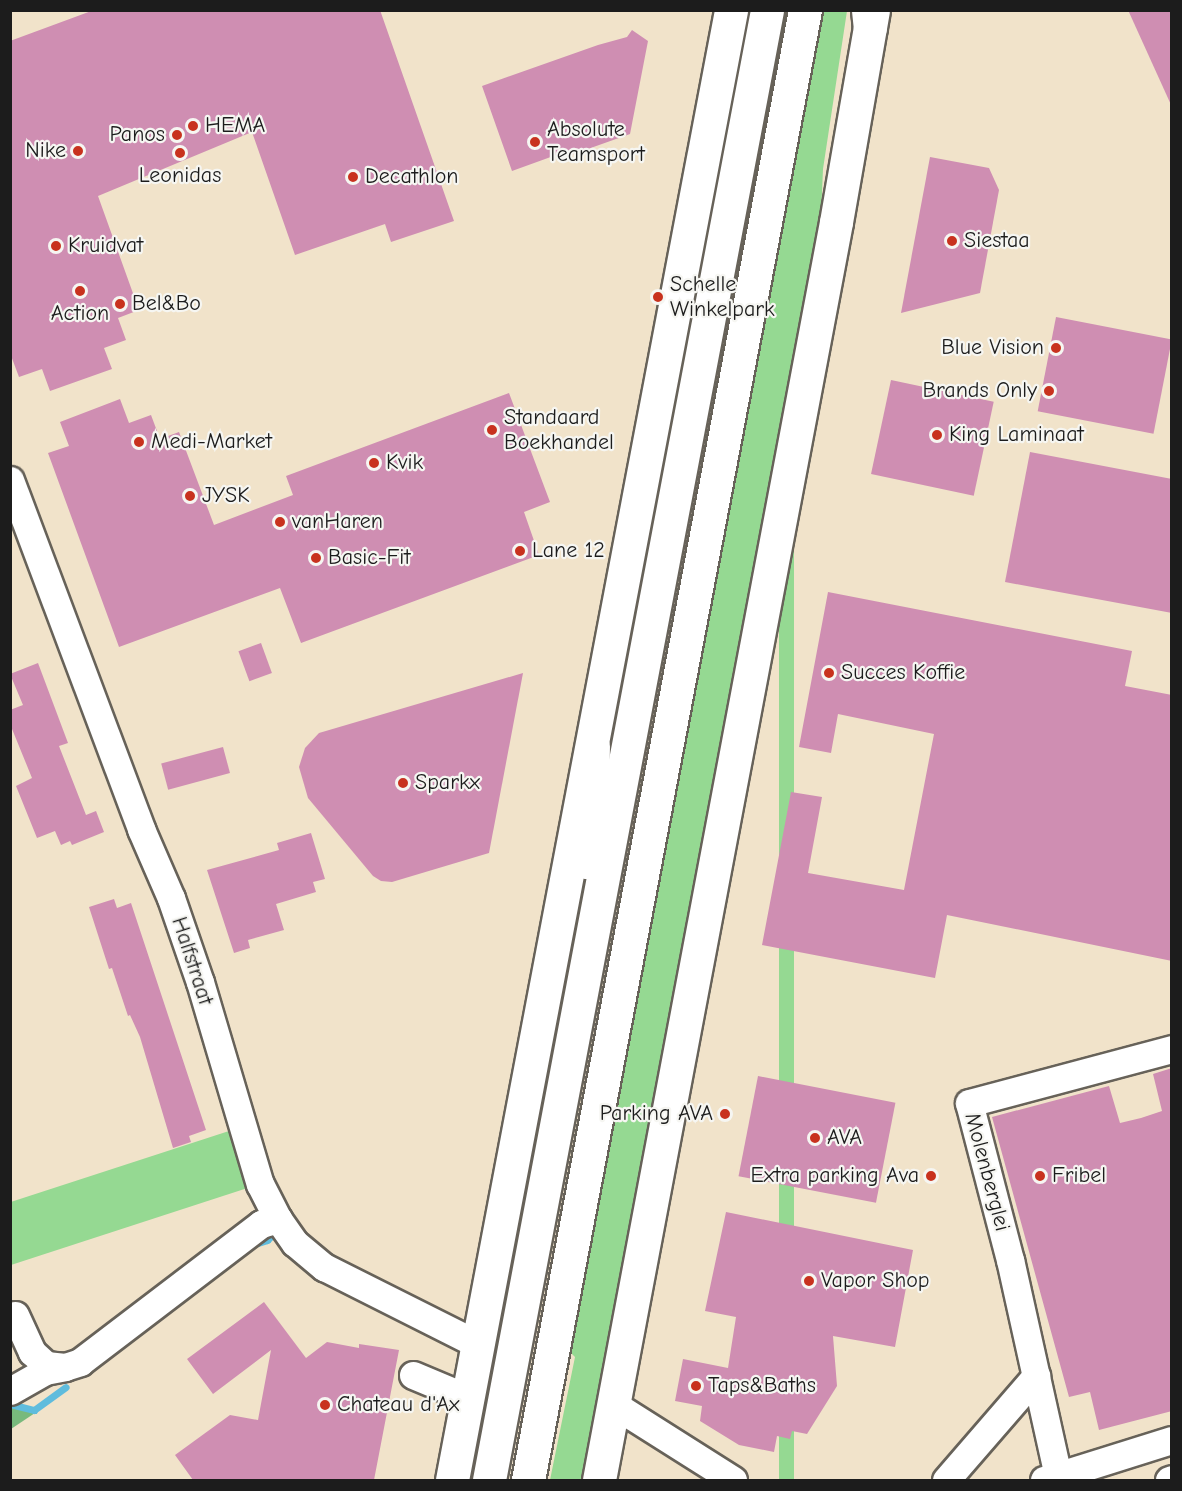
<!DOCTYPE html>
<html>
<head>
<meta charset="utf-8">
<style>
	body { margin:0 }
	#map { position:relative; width:1182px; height:1491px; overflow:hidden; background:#f1e3ca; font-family:"Comic Neue",sans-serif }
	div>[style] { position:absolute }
	.green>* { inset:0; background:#95d992; transform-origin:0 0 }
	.forest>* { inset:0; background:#78b97c }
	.stream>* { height:7px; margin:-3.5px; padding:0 3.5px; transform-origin:3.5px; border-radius:3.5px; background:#5fbcdd }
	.building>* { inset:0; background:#cf8eb2; transform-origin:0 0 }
	.roads { filter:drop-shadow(2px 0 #676259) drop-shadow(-2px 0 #676259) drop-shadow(0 2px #676259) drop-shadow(0 -2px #676259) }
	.minor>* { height:27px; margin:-13.5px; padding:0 13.5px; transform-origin:13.5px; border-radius:13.5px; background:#fff }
	.major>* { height:33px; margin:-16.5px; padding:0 16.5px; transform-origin:16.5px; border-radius:16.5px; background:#fff }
	.highway>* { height:33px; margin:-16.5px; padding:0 16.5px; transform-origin:16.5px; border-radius:16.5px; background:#fff }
	.dots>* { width:16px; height:16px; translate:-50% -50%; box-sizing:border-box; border:3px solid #f6f6f2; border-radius:50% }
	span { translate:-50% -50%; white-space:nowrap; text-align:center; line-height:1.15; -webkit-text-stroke:4.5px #f6f6f2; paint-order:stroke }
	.poi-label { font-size:22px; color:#1c1c1c }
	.left { translate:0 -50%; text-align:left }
	.right { translate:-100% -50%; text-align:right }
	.street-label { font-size:22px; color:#1c1c1c }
	.frame { position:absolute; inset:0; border:12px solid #1c1c1c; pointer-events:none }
</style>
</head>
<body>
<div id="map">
	<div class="green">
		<div style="clip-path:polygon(748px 11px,755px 11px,615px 752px,606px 750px)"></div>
		<div style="left:779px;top:11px;width:15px;height:1495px"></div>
		<div style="clip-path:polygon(823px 11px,847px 11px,823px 169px,819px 263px,586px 1480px,550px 1480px,575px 1357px,567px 1349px)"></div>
		<div style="left:229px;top:1131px;width:60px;height:256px;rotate:72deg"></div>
	</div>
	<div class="forest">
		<div style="clip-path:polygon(11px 1407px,35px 1413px,11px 1429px)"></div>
	</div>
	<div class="stream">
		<div style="left:255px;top:1244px;width:13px;rotate:-18deg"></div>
		<div style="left:267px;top:1240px;width:12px;rotate:-42deg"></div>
		<div style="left:10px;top:1404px;width:25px;rotate:14deg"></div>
		<div style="left:34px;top:1410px;width:39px;rotate:-36deg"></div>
	</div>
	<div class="building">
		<div style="clip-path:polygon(94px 10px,380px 10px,454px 221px,391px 242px,385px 224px,295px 255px,252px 132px,98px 196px,139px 310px,118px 318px,126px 340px,104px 348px,112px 369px,50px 391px,42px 369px,19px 377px,10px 353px,10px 41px)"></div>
		<div style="clip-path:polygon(1128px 10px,1172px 10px,1172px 107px)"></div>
		<div style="clip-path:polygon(632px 30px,648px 41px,630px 134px,571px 155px,570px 150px,512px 171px,482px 86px,598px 45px,627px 37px)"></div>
		<div style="clip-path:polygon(930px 157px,989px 168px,999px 190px,980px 293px,901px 313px)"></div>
		<div style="left:1056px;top:317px;width:118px;height:96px;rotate:11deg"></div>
		<div style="left:891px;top:380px;width:105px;height:96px;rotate:12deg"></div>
		<div style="clip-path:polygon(509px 393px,550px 502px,524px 512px,539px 555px,301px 643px,280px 588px,119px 647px,48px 453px,69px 446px,60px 422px,120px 399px,129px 423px,151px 415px,160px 439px,179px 432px,214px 525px,293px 495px,286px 476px)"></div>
		<div style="clip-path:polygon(1030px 452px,1172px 479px,1172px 613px,1005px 582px)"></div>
		<div style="clip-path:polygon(828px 592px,1132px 651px,1125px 686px,1172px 695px,1172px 961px,947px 915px,935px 978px,762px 945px,791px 792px,822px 797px,808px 873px,904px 890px,934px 734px,838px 714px,831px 753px,799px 747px)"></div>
		<div style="left:261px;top:643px;width:32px;height:24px;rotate:70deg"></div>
		<div style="clip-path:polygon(38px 663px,68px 743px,59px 746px,86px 815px,96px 811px,104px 832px,72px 845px,70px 841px,61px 845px,55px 831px,37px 838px,16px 786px,32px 778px,10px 724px,10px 710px,23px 705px,10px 674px)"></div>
		<div style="clip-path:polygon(523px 673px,489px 853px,392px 882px,381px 881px,373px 876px,308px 798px,299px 767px,305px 748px,319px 733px)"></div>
		<div style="left:223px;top:747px;width:27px;height:64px;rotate:75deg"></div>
		<div style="clip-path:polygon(311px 833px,325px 879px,313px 882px,316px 892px,276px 904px,284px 930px,248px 940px,250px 948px,234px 953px,207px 870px,279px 850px,277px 843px)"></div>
		<div style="clip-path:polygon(114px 899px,117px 908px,131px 903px,206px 1130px,189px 1136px,191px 1142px,173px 1148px,140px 1037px,130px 1015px,128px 1016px,112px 968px,109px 969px,89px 907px)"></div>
		<div style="clip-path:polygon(1172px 1068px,1172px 1411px,1099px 1430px,1090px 1392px,1069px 1397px,992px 1117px,1109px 1086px,1120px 1123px,1141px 1118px,1162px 1111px,1153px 1074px)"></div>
		<div style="left:758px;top:1076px;width:140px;height:102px;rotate:11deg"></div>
		<div style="clip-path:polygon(726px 1212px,913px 1250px,895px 1347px,833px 1336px,837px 1386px,807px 1434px,792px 1431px,790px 1439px,777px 1436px,774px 1452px,739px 1445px,700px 1421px,702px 1406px,675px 1401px,683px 1359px,728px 1368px,736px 1317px,705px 1311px)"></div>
		<div style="clip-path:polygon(264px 1302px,306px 1358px,327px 1342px,359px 1348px,359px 1344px,399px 1350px,374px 1480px,193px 1480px,175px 1455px,230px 1415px,258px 1420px,271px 1350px,213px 1394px,187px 1359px)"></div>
	</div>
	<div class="roads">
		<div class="minor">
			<div style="left:10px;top:480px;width:373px;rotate:69.4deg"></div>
			<div style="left:141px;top:829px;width:75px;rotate:66.5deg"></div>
			<div style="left:171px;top:898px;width:89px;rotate:71deg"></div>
			<div style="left:200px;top:982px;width:211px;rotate:73.5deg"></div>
			<div style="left:260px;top:1184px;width:39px;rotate:63deg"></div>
			<div style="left:278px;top:1219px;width:29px;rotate:55deg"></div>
			<div style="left:295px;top:1243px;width:38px;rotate:40deg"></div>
			<div style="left:324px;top:1267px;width:174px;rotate:26.7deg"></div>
			<div style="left:15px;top:1315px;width:41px;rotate:65.3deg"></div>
			<div style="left:32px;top:1352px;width:19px;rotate:43deg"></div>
			<div style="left:46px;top:1365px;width:19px;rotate:6deg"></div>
			<div style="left:65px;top:1367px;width:16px;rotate:-18deg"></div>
			<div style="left:80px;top:1362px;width:228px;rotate:-37.3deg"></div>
			<div style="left:261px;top:1224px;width:18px;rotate:-16deg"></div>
			<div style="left:413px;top:1375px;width:60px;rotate:22.7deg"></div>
			<div style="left:10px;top:1391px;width:40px;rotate:-29.7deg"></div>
			<div style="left:45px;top:1371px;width:20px;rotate:-11deg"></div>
			<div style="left:613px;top:1404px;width:142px;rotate:32.3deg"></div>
			<div style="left:1058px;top:1476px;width:221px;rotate:-102.5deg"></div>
			<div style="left:1010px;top:1260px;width:162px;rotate:-104.6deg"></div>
			<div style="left:969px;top:1103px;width:210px;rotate:-14.9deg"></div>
			<div style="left:946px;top:1480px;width:138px;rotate:-49.1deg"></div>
			<div style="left:1044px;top:1480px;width:134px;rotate:-17.4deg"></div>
			<div style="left:1169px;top:1480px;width:3px;rotate:-18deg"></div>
		</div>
		<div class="major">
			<div style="left:452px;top:1480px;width:1496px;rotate:-79.25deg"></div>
			<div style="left:599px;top:1480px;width:1280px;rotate:-79.33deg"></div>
			<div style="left:836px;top:222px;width:215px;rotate:-80.1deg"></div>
		</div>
		<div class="highway">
			<div style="left:868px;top:10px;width:18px;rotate:84deg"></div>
			<div style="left:586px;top:862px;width:61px;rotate:-84.4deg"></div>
			<div style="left:592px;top:801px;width:55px;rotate:-89deg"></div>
			<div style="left:489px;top:1480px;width:1496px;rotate:-79.29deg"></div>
			<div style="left:528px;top:1480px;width:1496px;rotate:-79.33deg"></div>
		</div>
	</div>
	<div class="dots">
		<div style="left:193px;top:126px;background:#c8321e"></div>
		<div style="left:177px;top:135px;background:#c8321e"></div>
		<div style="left:535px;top:142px;background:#c8321e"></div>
		<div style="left:78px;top:151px;background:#c8321e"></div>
		<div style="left:180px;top:153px;background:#c8321e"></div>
		<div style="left:353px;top:177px;background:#c8321e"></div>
		<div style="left:952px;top:241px;background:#c8321e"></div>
		<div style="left:56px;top:246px;background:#c8321e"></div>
		<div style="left:80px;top:291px;background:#c8321e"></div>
		<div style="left:658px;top:297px;background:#c8321e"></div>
		<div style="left:120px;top:304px;background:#c8321e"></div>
		<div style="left:1056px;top:348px;background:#c8321e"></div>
		<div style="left:1049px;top:391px;background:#c8321e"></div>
		<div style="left:492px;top:430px;background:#c8321e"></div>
		<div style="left:937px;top:435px;background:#c8321e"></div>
		<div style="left:139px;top:442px;background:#c8321e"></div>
		<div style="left:374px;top:463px;background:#c8321e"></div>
		<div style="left:190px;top:496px;background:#c8321e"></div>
		<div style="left:280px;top:522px;background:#c8321e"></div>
		<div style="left:520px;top:551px;background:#c8321e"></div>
		<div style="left:316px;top:558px;background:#c8321e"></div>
		<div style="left:829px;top:673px;background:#c8321e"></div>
		<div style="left:403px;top:783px;background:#c8321e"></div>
		<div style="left:725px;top:1114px;background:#c8321e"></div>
		<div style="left:815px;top:1138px;background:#c8321e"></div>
		<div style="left:931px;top:1176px;background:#c8321e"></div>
		<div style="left:1040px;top:1176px;background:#c8321e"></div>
		<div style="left:809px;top:1281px;background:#c8321e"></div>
		<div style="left:696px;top:1386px;background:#c8321e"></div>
		<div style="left:325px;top:1405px;background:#c8321e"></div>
	</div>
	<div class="poi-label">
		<span class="left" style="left:205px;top:126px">HEMA</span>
		<span class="left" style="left:547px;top:142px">Absolute<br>Teamsport</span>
		<span class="right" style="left:165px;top:135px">Panos</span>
		<span class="right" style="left:66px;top:151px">Nike</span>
		<span style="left:180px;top:176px">Leonidas</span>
		<span class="left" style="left:365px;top:177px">Decathlon</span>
		<span class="left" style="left:964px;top:241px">Siestaa</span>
		<span class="left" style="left:68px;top:246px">Kruidvat</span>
		<span class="left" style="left:670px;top:297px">Schelle<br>Winkelpark</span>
		<span class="left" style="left:132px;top:304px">Bel&amp;Bo</span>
		<span style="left:80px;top:314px">Action</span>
		<span class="right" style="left:1044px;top:348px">Blue Vision</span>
		<span class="right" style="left:1037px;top:391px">Brands Only</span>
		<span class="left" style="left:504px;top:430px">Standaard<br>Boekhandel</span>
		<span class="left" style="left:949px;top:435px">King Laminaat</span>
		<span class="left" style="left:151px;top:442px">Medi-Market</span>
		<span class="left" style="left:386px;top:463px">Kvik</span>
		<span class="left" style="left:202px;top:496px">JYSK</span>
		<span class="left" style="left:292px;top:522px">vanHaren</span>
		<span class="left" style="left:532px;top:551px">Lane 12</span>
		<span class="left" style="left:328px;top:558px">Basic-Fit</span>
		<span class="left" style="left:841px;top:673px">Succes Koffie</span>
		<span class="left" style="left:415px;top:783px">Sparkx</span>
		<span class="right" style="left:713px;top:1114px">Parking AVA</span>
		<span class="left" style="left:827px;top:1138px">AVA</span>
		<span class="right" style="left:919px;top:1176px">Extra parking Ava</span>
		<span class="left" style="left:1052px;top:1176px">Fribel</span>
		<span class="left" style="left:821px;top:1281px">Vapor Shop</span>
		<span class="left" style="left:708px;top:1386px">Taps&amp;Baths</span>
		<span class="left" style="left:337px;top:1405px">Chateau d'Ax</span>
	</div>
	<div class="street-label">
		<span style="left:192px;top:961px;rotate:72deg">Halfstraat</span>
		<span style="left:987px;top:1172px;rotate:75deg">Molenberglei</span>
	</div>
	<div class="frame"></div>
</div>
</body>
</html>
